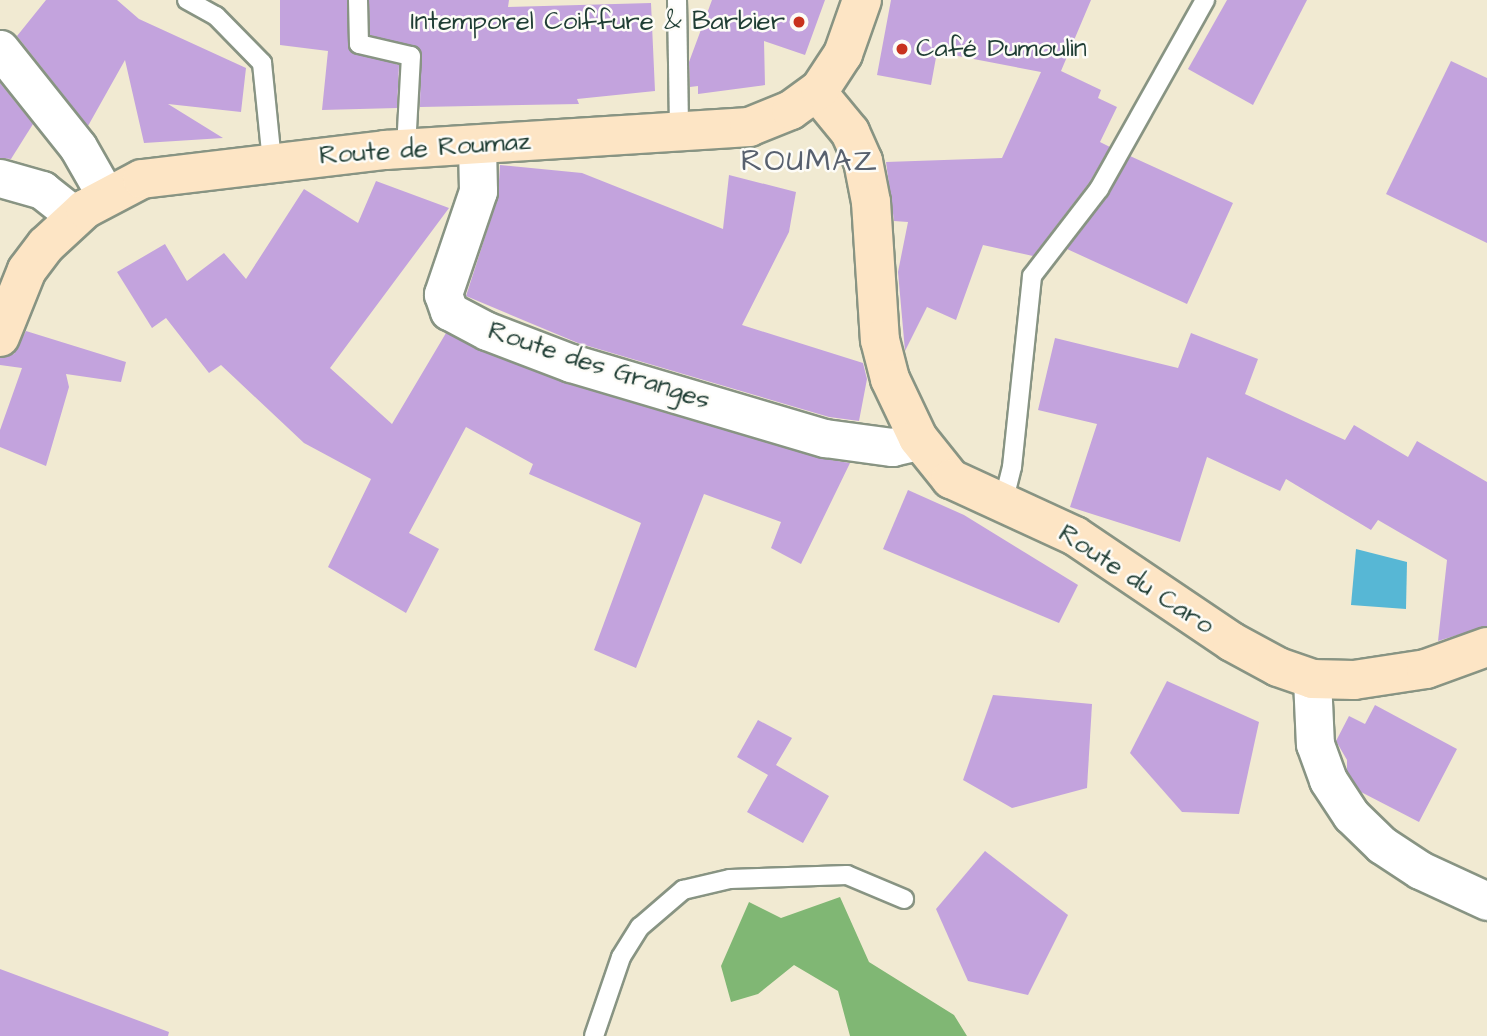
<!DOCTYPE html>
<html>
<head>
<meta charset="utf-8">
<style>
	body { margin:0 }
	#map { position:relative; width:1487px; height:1036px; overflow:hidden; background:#f1ead2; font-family:"Architects Daughter",sans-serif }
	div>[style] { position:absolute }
	.forest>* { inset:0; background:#80b774 }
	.water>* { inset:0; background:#57b7d5 }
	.building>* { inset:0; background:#c3a3dd }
	.roads { filter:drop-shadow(2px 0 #889483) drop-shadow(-2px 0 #889483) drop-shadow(0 2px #889483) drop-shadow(0 -2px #889483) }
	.lane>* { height:18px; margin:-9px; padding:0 9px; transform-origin:9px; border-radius:9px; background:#fff }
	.street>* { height:37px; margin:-18.5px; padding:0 18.5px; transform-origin:18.5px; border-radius:18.5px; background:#fff }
	.secondary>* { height:38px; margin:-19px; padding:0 19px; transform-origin:19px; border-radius:19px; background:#fde5c5 }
	.dots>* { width:19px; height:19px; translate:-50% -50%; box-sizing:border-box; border:4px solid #fdfcf7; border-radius:50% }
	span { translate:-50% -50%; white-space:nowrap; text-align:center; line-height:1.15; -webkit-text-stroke:5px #fdfcf7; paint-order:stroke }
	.poi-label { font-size:26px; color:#1f3d34 }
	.right { translate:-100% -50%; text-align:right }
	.left { translate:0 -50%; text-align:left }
	.street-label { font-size:26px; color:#1f3d34 }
	.quarter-label { font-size:30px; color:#58616f; letter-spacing:2px }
</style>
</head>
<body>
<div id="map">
	<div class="forest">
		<div style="clip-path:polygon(840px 897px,869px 962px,954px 1015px,967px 1036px,850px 1036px,838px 991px,794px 965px,758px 994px,731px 1002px,721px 966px,749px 902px,781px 918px)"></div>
	</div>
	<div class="water">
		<div style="clip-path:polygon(1356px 549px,1407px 562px,1406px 609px,1351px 605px)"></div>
	</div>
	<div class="building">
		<div style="clip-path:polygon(46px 0,117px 0,139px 19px,246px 68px,241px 112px,168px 104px,223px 138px,144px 143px,125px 60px,88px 126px,17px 36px)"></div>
		<div style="clip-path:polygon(280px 0,347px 0,349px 50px,399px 65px,397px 108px,322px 110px,328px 51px,280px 45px)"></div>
		<div style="clip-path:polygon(369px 0,509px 0,508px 7px,651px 3px,655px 91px,577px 99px,579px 104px,420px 107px,421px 51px,370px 35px)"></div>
		<div style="clip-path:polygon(712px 0,825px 0,805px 55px,764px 41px,765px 85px,698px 94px,698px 86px,690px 87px,689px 62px)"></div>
		<div style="clip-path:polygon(891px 0,1091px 0,1061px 71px,1101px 90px,1098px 98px,1117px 107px,1100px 142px,1110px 147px,1089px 183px,1033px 256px,983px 245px,956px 320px,927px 307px,905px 351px,898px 272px,908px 222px,894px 221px,886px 162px,1002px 158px,1041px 72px,937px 52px,931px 85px,877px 75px)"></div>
		<div style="clip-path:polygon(1227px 0,1307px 0,1253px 105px,1188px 69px)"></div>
		<div style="clip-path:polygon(1451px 61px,1487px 78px,1487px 243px,1386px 194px)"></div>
		<div style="clip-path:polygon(0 83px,33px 124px,11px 159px,0 158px)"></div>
		<div style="clip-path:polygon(1130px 156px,1233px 203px,1187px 304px,1067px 249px,1108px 196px)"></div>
		<div style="clip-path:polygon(500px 165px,582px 173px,723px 229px,729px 175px,796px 192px,789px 232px,742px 325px,863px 363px,867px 379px,859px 421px,829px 417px,578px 343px,466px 296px,498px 197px)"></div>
		<div style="clip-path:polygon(376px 181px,449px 208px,330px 368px,392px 424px,446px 333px,565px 383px,819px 458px,850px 463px,801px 564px,771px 548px,781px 522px,704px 494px,636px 668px,594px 650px,641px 523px,529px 474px,533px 464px,466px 427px,409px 533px,439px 549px,406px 613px,328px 567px,371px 479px,304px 443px,221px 365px,209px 373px,166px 318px,152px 328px,117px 272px,165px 244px,187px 281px,224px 253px,246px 279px,304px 189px,358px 223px)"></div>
		<div style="clip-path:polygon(26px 331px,126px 362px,121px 382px,66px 374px,69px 387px,46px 466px,0 447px,0 430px,22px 368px,0 365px,0 358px,14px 354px)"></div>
		<div style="clip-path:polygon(1191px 333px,1258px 359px,1245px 394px,1345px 440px,1354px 425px,1408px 457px,1417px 441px,1487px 482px,1487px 626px,1438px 641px,1447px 560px,1378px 520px,1371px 530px,1286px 479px,1280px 491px,1207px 457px,1180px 542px,1070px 507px,1097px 424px,1038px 410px,1055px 338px,1178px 368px)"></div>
		<div style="clip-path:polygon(908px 490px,964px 515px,1078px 585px,1059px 623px,883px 549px)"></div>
		<div style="clip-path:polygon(1167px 681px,1259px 722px,1239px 814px,1182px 812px,1130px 753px)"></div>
		<div style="clip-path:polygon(993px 695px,1092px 704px,1087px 788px,1012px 808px,963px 780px)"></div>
		<div style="clip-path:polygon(1375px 705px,1457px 749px,1419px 822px,1361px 792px,1347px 771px,1347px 760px,1336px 741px,1349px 716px,1365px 724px)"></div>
		<div style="clip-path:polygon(758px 720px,792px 738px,776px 765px,829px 796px,803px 843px,747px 812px,768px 775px,737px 757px)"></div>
		<div style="clip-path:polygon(985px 851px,1068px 915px,1028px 995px,968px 981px,936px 909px)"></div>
		<div style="clip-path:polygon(0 969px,169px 1032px,168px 1036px,0 1036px)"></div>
	</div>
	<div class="roads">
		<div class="lane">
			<div style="left:187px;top:0;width:33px;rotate:29deg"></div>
			<div style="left:216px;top:16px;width:66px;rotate:45.6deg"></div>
			<div style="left:262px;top:63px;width:99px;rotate:84.2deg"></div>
			<div style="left:358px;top:0;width:44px;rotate:88.7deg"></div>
			<div style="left:359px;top:44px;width:53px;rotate:13deg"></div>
			<div style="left:411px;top:56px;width:92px;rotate:93.1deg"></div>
			<div style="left:677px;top:0;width:132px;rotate:89.1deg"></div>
			<div style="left:1003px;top:503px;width:37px;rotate:-76deg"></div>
			<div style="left:1012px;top:467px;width:192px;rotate:-84deg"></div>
			<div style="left:1032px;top:276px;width:110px;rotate:-52.4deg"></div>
			<div style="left:1099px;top:189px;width:217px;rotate:-60.7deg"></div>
			<div style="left:594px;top:1036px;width:83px;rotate:-71.1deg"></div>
			<div style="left:621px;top:957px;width:36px;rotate:-58deg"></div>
			<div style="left:640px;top:927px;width:57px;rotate:-40.7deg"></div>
			<div style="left:683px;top:890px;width:48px;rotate:-13.2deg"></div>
			<div style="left:730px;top:879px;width:117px;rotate:-2deg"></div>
			<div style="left:847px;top:875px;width:62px;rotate:22.8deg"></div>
		</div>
		<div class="street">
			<div style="left:0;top:49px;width:125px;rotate:51.5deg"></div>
			<div style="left:78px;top:147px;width:56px;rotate:60.3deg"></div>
			<div style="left:477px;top:146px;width:45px;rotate:88.7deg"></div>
			<div style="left:478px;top:191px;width:109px;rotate:108.8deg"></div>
			<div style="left:443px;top:294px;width:18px;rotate:71deg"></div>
			<div style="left:449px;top:311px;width:43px;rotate:27.8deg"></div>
			<div style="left:487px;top:331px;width:90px;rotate:20.9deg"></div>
			<div style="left:571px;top:363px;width:265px;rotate:16.5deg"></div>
			<div style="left:825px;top:438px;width:68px;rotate:7.7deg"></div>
			<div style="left:892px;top:447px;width:28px;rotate:-13deg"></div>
			<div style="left:0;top:178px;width:44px;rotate:15.9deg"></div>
			<div style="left:42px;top:190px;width:42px;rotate:38.2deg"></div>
			<div style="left:1312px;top:679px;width:65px;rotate:87.4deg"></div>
			<div style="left:1315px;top:744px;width:38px;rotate:70deg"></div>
			<div style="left:1328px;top:780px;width:42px;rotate:56.7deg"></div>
			<div style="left:1351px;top:815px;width:43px;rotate:44.1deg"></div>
			<div style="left:1382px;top:845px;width:45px;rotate:33.3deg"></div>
			<div style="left:1420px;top:870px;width:74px;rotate:24.8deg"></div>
		</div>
		<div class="secondary">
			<div style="left:817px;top:92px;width:52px;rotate:50.5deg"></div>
			<div style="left:850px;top:132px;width:32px;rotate:66deg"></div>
			<div style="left:863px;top:161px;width:42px;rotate:79deg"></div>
			<div style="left:871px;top:202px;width:138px;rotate:86.3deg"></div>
			<div style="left:880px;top:340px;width:40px;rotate:75.6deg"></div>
			<div style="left:890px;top:379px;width:65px;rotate:64.6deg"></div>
			<div style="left:918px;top:438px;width:53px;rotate:51.2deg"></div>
			<div style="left:951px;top:479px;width:136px;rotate:24.7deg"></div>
			<div style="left:1075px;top:536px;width:189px;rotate:34deg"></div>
			<div style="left:1232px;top:642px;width:52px;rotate:28.5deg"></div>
			<div style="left:1278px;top:667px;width:36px;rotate:19deg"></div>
			<div style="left:1312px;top:679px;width:42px;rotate:1.4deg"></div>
			<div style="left:1354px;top:680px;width:73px;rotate:-8.7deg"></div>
			<div style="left:1426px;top:669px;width:65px;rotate:-19.8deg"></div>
			<div style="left:0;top:337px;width:72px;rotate:-68.1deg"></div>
			<div style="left:27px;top:270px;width:31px;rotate:-53deg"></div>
			<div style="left:46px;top:245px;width:53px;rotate:-42.7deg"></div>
			<div style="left:85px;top:209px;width:64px;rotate:-27.8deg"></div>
			<div style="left:142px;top:179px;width:245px;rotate:-6.8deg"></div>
			<div style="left:385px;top:150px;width:365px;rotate:-3.6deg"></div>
			<div style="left:749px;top:127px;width:45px;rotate:-22deg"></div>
			<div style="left:791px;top:110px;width:36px;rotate:-36deg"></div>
			<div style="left:820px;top:89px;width:42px;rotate:-56.7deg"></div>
			<div style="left:843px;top:54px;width:57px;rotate:-70.6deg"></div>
		</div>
	</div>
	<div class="dots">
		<div style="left:799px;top:22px;background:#c8321e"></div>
		<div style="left:902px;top:49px;background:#c8321e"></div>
	</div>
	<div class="poi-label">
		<span class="right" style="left:785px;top:22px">Intemporel Coiffure &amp; Barbier</span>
		<span class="left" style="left:916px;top:49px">Café Dumoulin</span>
	</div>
	<div class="street-label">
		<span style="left:425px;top:149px;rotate:-4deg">Route de Roumaz</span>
		<span style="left:599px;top:366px;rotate:18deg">Route des Granges</span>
		<span style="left:1136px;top:580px;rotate:33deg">Route du Caro</span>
	</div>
	<div class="quarter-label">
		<span style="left:810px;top:161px">ROUMAZ</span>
	</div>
</div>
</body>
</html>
